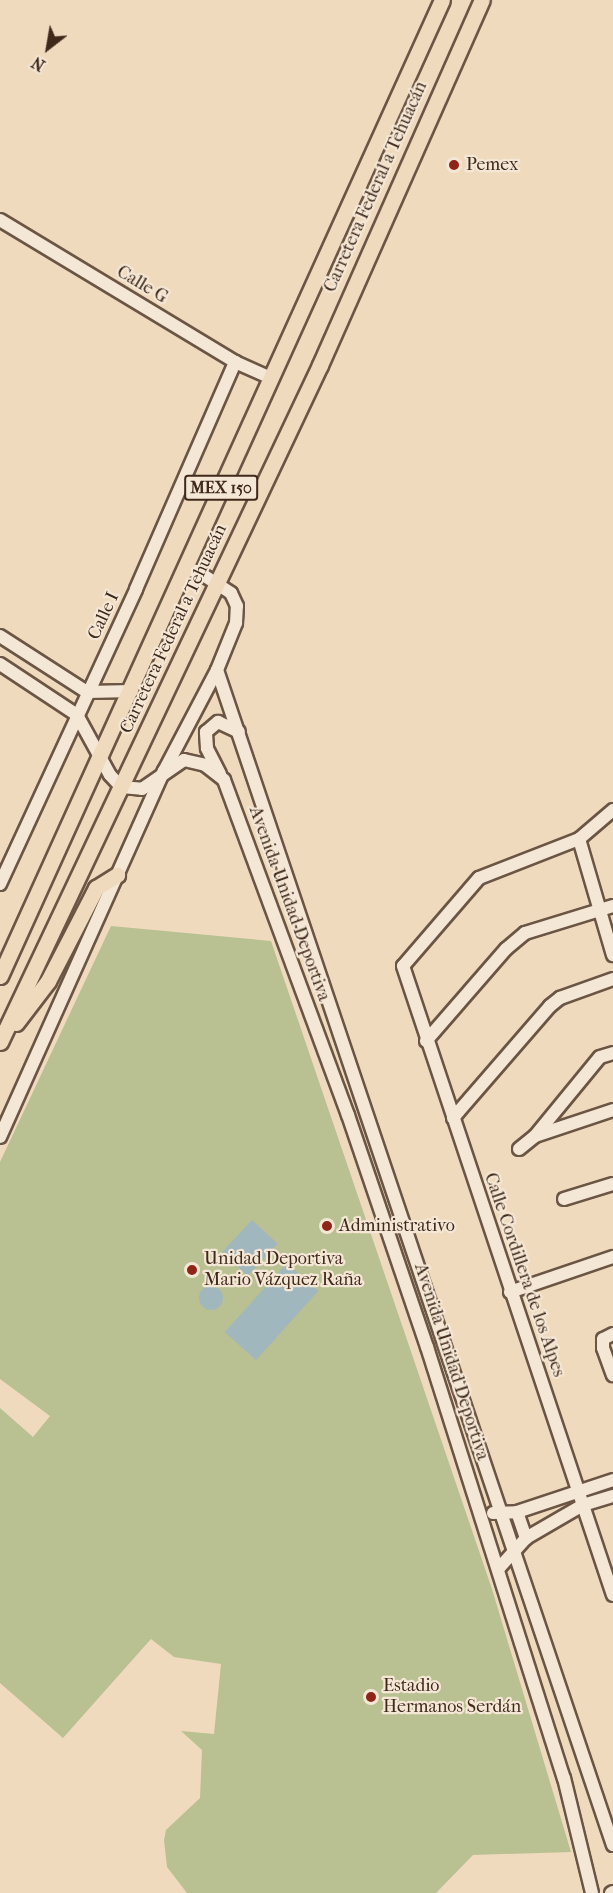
<!DOCTYPE html>
<html>
<head>
<meta charset="utf-8">
<style>
	body { margin:0 }
	#map { position:relative; width:613px; height:1893px; overflow:hidden; background:#efdabe; font-family:"IM FELL French Canon",serif }
	div>[style] { position:absolute }
	.green>* { inset:0; background:#b9c091 }
	.water>* { inset:0; background:#a0b7bd; transform-origin:0 0 }
	.round { border-radius:50% }
	.roads { filter:drop-shadow(2px 0 #6b5544) drop-shadow(-2px 0 #6b5544) drop-shadow(0 2px #6b5544) drop-shadow(0 -2px #6b5544) }
	.minor>* { height:12px; margin:-6px; padding:0 6px; transform-origin:6px; border-radius:6px; background:#f5e7d5 }
	.major>* { height:15px; margin:-7.5px; padding:0 7.5px; transform-origin:7.5px; border-radius:7.5px; background:#efdabe }
	.dots>* { width:16px; height:16px; translate:-50% -50%; box-sizing:border-box; border:3px solid #f5e7d5; border-radius:50% }
	span { translate:-50% -50%; white-space:nowrap; text-align:center; line-height:1.15; -webkit-text-stroke:4.5px #f5e7d5; paint-order:stroke }
	.shield-label span { padding:2px 4px; background:#f5e7d5; border:2px solid; border-radius:4px; -webkit-text-stroke-width:0 }
	.shield-label { font-size:16px; color:#3f291b; font-weight:700 }
	.poi-label { font-size:18px; color:#3f291b }
	.left { translate:0 -50%; text-align:left }
	.street-label { font-size:18px; color:#3f291b }
	.north { position:absolute; left:18px; top:18px; width:60px; height:60px; -webkit-text-stroke:4px #f5e7d5; paint-order:stroke; rotate:211deg; font-size:16px; font-weight:700; line-height:24px; text-align:center; color:#3f291b }
	.north::after { content:''; display:block; margin:auto; width:21px; height:27px; background:#3f291b; clip-path:polygon(50% 0,100% 100%,50% 72%,0 100%) }
</style>
</head>
<body>
<div id="map">
	<div class="green">
		<div style="clip-path:polygon(111px 926px,271px 941px,492px 1589px,571px 1852px,473px 1855px,436px 1893px,187px 1893px,167px 1867px,164px 1840px,166px 1830px,200px 1798px,202px 1750px,181px 1731px,214px 1734px,221px 1664px,174px 1657px,151px 1639px,63px 1738px,0 1683px,0 1408px,33px 1437px,50px 1416px,0 1379px,0 1162px)"></div>
	</div>
	<div class="water">
		<div style="left:252px;top:1220px;width:35px;height:44px;rotate:43deg"></div>
		<div style="left:287px;top:1263px;width:42px;height:93px;rotate:42deg"></div>
		<div class="round" style="left:199px;top:1286px;width:24px;height:24px"></div>
	</div>
	<div class="roads">
		<div class="minor">
			<div style="left:0;top:220px;width:275px;rotate:31.1deg"></div>
			<div style="left:235px;top:362px;width:36px;rotate:24deg"></div>
			<div style="left:0;top:636px;width:103px;rotate:32.8deg"></div>
			<div style="left:87px;top:692px;width:45px;rotate:-1.3deg"></div>
			<div style="left:0;top:664px;width:92px;rotate:33.5deg"></div>
			<div style="left:77px;top:715px;width:68px;rotate:61.2deg"></div>
			<div style="left:110px;top:775px;width:16px;rotate:47deg"></div>
			<div style="left:121px;top:787px;width:21px;rotate:5deg"></div>
			<div style="left:142px;top:789px;width:51px;rotate:-34.6deg"></div>
			<div style="left:184px;top:760px;width:22px;rotate:13deg"></div>
			<div style="left:205px;top:765px;width:24px;rotate:38deg"></div>
			<div style="left:224px;top:780px;width:357px;rotate:69.7deg"></div>
			<div style="left:348px;top:1115px;width:245px;rotate:71.2deg"></div>
			<div style="left:427px;top:1347px;width:452px;rotate:72.4deg"></div>
			<div style="left:564px;top:1778px;width:118px;rotate:76.3deg"></div>
			<div style="left:217px;top:670px;width:1240px;rotate:71.38deg"></div>
			<div style="left:220px;top:774px;width:29px;rotate:-117deg"></div>
			<div style="left:207px;top:748px;width:16px;rotate:-94deg"></div>
			<div style="left:206px;top:732px;width:16px;rotate:-40deg"></div>
			<div style="left:218px;top:722px;width:23px;rotate:25deg"></div>
			<div style="left:613px;top:810px;width:45px;rotate:139.5deg"></div>
			<div style="left:579px;top:839px;width:107px;rotate:158.7deg"></div>
			<div style="left:479px;top:878px;width:116px;rotate:130.8deg"></div>
			<div style="left:403px;top:966px;width:663px;rotate:71.54deg"></div>
			<div style="left:579px;top:839px;width:121px;rotate:73.7deg"></div>
			<div style="left:0;top:884px;width:325px;rotate:-65.2deg"></div>
			<div style="left:136px;top:589px;width:248px;rotate:-66.4deg"></div>
			<div style="left:426px;top:1041px;width:122px;rotate:-49deg"></div>
			<div style="left:506px;top:949px;width:25px;rotate:-40deg"></div>
			<div style="left:525px;top:933px;width:92px;rotate:-17.1deg"></div>
			<div style="left:453px;top:1118px;width:148px;rotate:-49.1deg"></div>
			<div style="left:550px;top:1006px;width:13px;rotate:-39deg"></div>
			<div style="left:560px;top:998px;width:56px;rotate:-19.7deg"></div>
			<div style="left:535px;top:1136px;width:102px;rotate:-50.6deg"></div>
			<div style="left:600px;top:1057px;width:14px;rotate:-17deg"></div>
			<div style="left:0;top:1137px;width:401px;rotate:-65.9deg"></div>
			<div style="left:164px;top:771px;width:114px;rotate:-62.3deg"></div>
			<div style="left:217px;top:670px;width:51px;rotate:-68deg"></div>
			<div style="left:236px;top:623px;width:17px;rotate:-87deg"></div>
			<div style="left:237px;top:606px;width:14px;rotate:-115deg"></div>
			<div style="left:231px;top:593px;width:40px;rotate:-147.1deg"></div>
			<div style="left:197px;top:571px;width:11px;rotate:-175deg"></div>
			<div style="left:519px;top:1149px;width:21px;rotate:-39deg"></div>
			<div style="left:535px;top:1136px;width:82px;rotate:-18.4deg"></div>
			<div style="left:564px;top:1199px;width:51px;rotate:-17deg"></div>
			<div style="left:510px;top:1292px;width:109px;rotate:-18.8deg"></div>
			<div style="left:613px;top:1334px;width:11px;rotate:153deg"></div>
			<div style="left:603px;top:1339px;width:9px;rotate:90deg"></div>
			<div style="left:603px;top:1348px;width:29px;rotate:70deg"></div>
			<div style="left:517px;top:1512px;width:28px;rotate:71deg"></div>
			<div style="left:493px;top:1513px;width:24px;rotate:-2deg"></div>
			<div style="left:517px;top:1512px;width:101px;rotate:-18.4deg"></div>
			<div style="left:500px;top:1567px;width:39px;rotate:-48deg"></div>
			<div style="left:526px;top:1538px;width:66px;rotate:-30.1deg"></div>
			<div style="left:583px;top:1505px;width:31px;rotate:-17deg"></div>
			<div style="left:611px;top:1893px;width:2px;rotate:-27deg"></div>
		</div>
		<div class="major">
			<div style="left:0;top:976px;width:1071px;rotate:-65.64deg"></div>
			<div style="left:16px;top:1023px;width:53px;rotate:-52.7deg"></div>
			<div style="left:48px;top:981px;width:105px;rotate:-62.7deg"></div>
			<div style="left:96px;top:888px;width:25px;rotate:-32deg"></div>
			<div style="left:0;top:1042px;width:749px;rotate:-64.7deg"></div>
			<div style="left:320px;top:365px;width:399px;rotate:-66.1deg"></div>
		</div>
	</div>
	<div class="dots">
		<div style="left:454px;top:165px;background:#8f2418"></div>
		<div style="left:327px;top:1226px;background:#8f2418"></div>
		<div style="left:192px;top:1270px;background:#8f2418"></div>
		<div style="left:371px;top:1697px;background:#8f2418"></div>
	</div>
	<div class="shield-label">
		<span style="left:221px;top:488px">MEX 150</span>
	</div>
	<div class="poi-label">
		<span class="left" style="left:466px;top:165px">Pemex</span>
		<span class="left" style="left:339px;top:1226px">Administrativo</span>
		<span class="left" style="left:204px;top:1270px">Unidad Deportiva<br>Mario Vázquez Raña</span>
		<span class="left" style="left:383px;top:1697px">Estadio<br>Hermanos Serdán</span>
	</div>
	<div class="street-label">
		<span style="left:376px;top:187px;rotate:-66deg">Carretera Federal a Tehuacán</span>
		<span style="left:142px;top:285px;rotate:31deg">Calle G</span>
		<span style="left:104px;top:616px;rotate:-65deg">Calle I</span>
		<span style="left:174px;top:629px;rotate:-65deg">Carretera Federal a Tehuacán</span>
		<span style="left:289px;top:904px;rotate:70deg">Avenida Unidad Deportiva</span>
		<span style="left:524px;top:1275px;rotate:71deg">Calle Cordillera de los Alpes</span>
		<span style="left:451px;top:1362px;rotate:72deg">Avenida Unidad Deportiva</span>
	</div>
	<div class="north">N</div>
</div>
</body>
</html>
